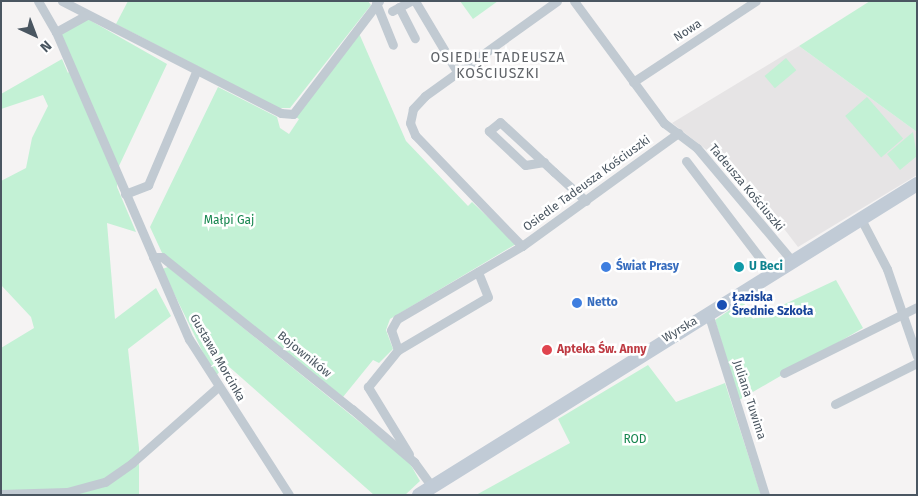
<!DOCTYPE html>
<html>
<head>
<meta charset="utf-8">
<style>
	body { margin:0 }
	#map { position:relative; width:918px; height:496px; overflow:hidden; background:#f5f3f3; font-family:"Fira Sans",sans-serif }
	div>[style] { position:absolute }
	.education>* { inset:0; background:#e6e4e5 }
	.green>* { inset:0; background:#c3f1d5; transform-origin:0 0 }
	.street>* { height:9px; margin:-4.5px; padding:0 4.5px; transform-origin:4.5px; border-radius:4.5px; background:#c1cad2 }
	.secondary>* { height:14px; margin:-7px; padding:0 7px; transform-origin:7px; border-radius:7px; background:#c1cbd6 }
	.dots>* { width:14px; height:14px; translate:-50% -50%; box-sizing:border-box; border:2px solid #fff; border-radius:50% }
	span { translate:-50% -50%; white-space:nowrap; text-align:center; line-height:1.15; -webkit-text-stroke:5px #fff; paint-order:stroke }
	.street-label { font-size:12px; color:#4a5661 }
	.park-label { font-size:12px; color:#17864f }
	.shop-label { font-size:12px; color:#366cbe; font-weight:700 }
	.left { translate:0 -50%; text-align:left }
	.culture-label { font-size:12px; color:#0d838f; font-weight:700 }
	.transit-label { font-size:12px; color:#164399; font-weight:700 }
	.health-label { font-size:12px; color:#be3a42; font-weight:700 }
	.neighbourhood-label { font-size:14px; color:#5f6368; letter-spacing:1px }
	.frame { position:absolute; inset:0; border:2px solid #4a5661; pointer-events:none }
	.north { position:absolute; left:10px; top:10px; width:50px; height:50px; -webkit-text-stroke:4px #fff; paint-order:stroke; rotate:137deg; font-size:14px; font-weight:700; line-height:20px; text-align:center; color:#4a5661 }
	.north::after { content:''; display:block; margin:auto; width:18px; height:22px; background:#4a5661; clip-path:polygon(50% 0,100% 100%,50% 72%,0 100%) }
</style>
</head>
<body>
<div id="map">
	<div class="education">
		<div style="clip-path:polygon(799px 46px,917px 132px,917px 175px,798px 247px,765px 204px,754px 204px,713px 155px,672px 123px)"></div>
	</div>
	<div class="green">
		<div style="clip-path:polygon(128px 1px,368px 1px,371px 5px,290px 108px,278px 108px,116px 24px)"></div>
		<div style="clip-path:polygon(460px 1px,498px 1px,473px 19px)"></div>
		<div style="clip-path:polygon(870px 1px,917px 1px,917px 132px,799px 46px)"></div>
		<div style="clip-path:polygon(86px 18px,167px 64px,119px 166px,117px 187px,136px 232px,107px 223px,115px 319px,156px 288px,171px 316px,128px 349px,139px 448px,139px 495px,1px 495px,1px 348px,34px 328px,31px 317px,1px 285px,1px 181px,26px 168px,32px 138px,48px 106px,43px 95px,1px 109px,1px 94px,62px 59px,68px 73px,74px 64px,60px 33px)"></div>
		<div style="clip-path:polygon(358px 31px,406px 141px,468px 206px,472px 202px,516px 244px,390px 319px,386px 330px,393px 349px,379px 363px,373px 360px,343px 397px,163px 255px,150px 227px,218px 87px,277px 117px,280px 128px,289px 134px,299px 119px,294px 116px)"></div>
		<div style="left:786px;top:58px;width:16px;height:28px;rotate:50deg"></div>
		<div style="left:867px;top:97px;width:55px;height:29px;rotate:49deg"></div>
		<div style="clip-path:polygon(913px 132px,917px 156px,900px 170px,887px 154px)"></div>
		<div style="clip-path:polygon(168px 267px,409px 462px,420px 481px,405px 495px,374px 495px,226px 364px,215px 377px,162px 269px)"></div>
		<div style="clip-path:polygon(836px 280px,863px 328px,739px 400px,715px 320px,743px 301px,753px 319px)"></div>
		<div style="clip-path:polygon(648px 365px,676px 402px,725px 383px,761px 495px,476px 495px,570px 443px,558px 419px)"></div>
	</div>
	<div class="street">
		<div style="left:38px;top:1px;width:36px;rotate:60deg"></div>
		<div style="left:56px;top:32px;width:335px;rotate:66.6deg"></div>
		<div style="left:189px;top:339px;width:185px;rotate:57.3deg"></div>
		<div style="left:62px;top:1px;width:246px;rotate:27.1deg"></div>
		<div style="left:281px;top:113px;width:12px;rotate:5deg"></div>
		<div style="left:293px;top:114px;width:142px;rotate:-52.7deg"></div>
		<div style="left:415px;top:1px;width:84px;rotate:59.2deg"></div>
		<div style="left:557px;top:1px;width:163px;rotate:144.3deg"></div>
		<div style="left:425px;top:96px;width:18px;rotate:133deg"></div>
		<div style="left:413px;top:109px;width:14px;rotate:102deg"></div>
		<div style="left:410px;top:123px;width:13px;rotate:67deg"></div>
		<div style="left:415px;top:135px;width:154px;rotate:46.1deg"></div>
		<div style="left:522px;top:246px;width:193px;rotate:-35.9deg"></div>
		<div style="left:574px;top:1px;width:152px;rotate:53.6deg"></div>
		<div style="left:664px;top:123px;width:41px;rotate:37.1deg"></div>
		<div style="left:697px;top:148px;width:149px;rotate:49.9deg"></div>
		<div style="left:376px;top:3px;width:45px;rotate:68deg"></div>
		<div style="left:399px;top:7px;width:35px;rotate:63deg"></div>
		<div style="left:392px;top:11px;width:21px;rotate:-28deg"></div>
		<div style="left:56px;top:32px;width:35px;rotate:-29deg"></div>
		<div style="left:633px;top:82px;width:147px;rotate:-33.4deg"></div>
		<div style="left:686px;top:161px;width:142px;rotate:52.7deg"></div>
		<div style="left:544px;top:162px;width:19px;rotate:171deg"></div>
		<div style="left:525px;top:165px;width:50px;rotate:-136.6deg"></div>
		<div style="left:489px;top:131px;width:14px;rotate:-39deg"></div>
		<div style="left:500px;top:122px;width:74px;rotate:42.8deg"></div>
		<div style="left:554px;top:172px;width:43px;rotate:42.2deg"></div>
		<div style="left:125px;top:194px;width:25px;rotate:-21deg"></div>
		<div style="left:148px;top:185px;width:123px;rotate:-67deg"></div>
		<div style="left:861px;top:219px;width:56px;rotate:62.5deg"></div>
		<div style="left:887px;top:269px;width:92px;rotate:71deg"></div>
		<div style="left:153px;top:257px;width:9px"></div>
		<div style="left:162px;top:257px;width:243px;rotate:38.7deg"></div>
		<div style="left:352px;top:409px;width:82px;rotate:40.5deg"></div>
		<div style="left:414px;top:462px;width:29px;rotate:54deg"></div>
		<div style="left:708px;top:313px;width:191px;rotate:72.6deg"></div>
		<div style="left:398px;top:350px;width:104px;rotate:-30.5deg"></div>
		<div style="left:488px;top:297px;width:27px;rotate:-112deg"></div>
		<div style="left:784px;top:373px;width:148px;rotate:-26.4deg"></div>
		<div style="left:835px;top:404px;width:92px;rotate:-26.6deg"></div>
		<div style="left:409px;top:454px;width:79px;rotate:-121.5deg"></div>
		<div style="left:368px;top:387px;width:48px;rotate:-51deg"></div>
		<div style="left:398px;top:350px;width:21px;rotate:-109deg"></div>
		<div style="left:391px;top:330px;width:13px;rotate:-61deg"></div>
		<div style="left:397px;top:319px;width:145px;rotate:-30.3deg"></div>
		<div style="left:1px;top:494px;width:66px;rotate:-1.7deg"></div>
		<div style="left:67px;top:492px;width:39px;rotate:-15deg"></div>
		<div style="left:105px;top:482px;width:33px;rotate:-35deg"></div>
		<div style="left:132px;top:463px;width:115px;rotate:-41.5deg"></div>
	</div>
	<div class="secondary">
		<div style="left:419px;top:495px;width:587px;rotate:-31.98deg"></div>
	</div>
	<div class="dots">
		<div style="left:606px;top:267px;background:#3f7fe0"></div>
		<div style="left:739px;top:267px;background:#0f9aa8"></div>
		<div style="left:577px;top:303px;background:#3f7fe0"></div>
		<div style="left:722px;top:305px;background:#1a4fb4"></div>
		<div style="left:547px;top:350px;background:#e0444e"></div>
	</div>
	<div class="street-label">
		<span style="left:688px;top:31px;rotate:-33deg">Nowa</span>
		<span style="left:587px;top:184px;rotate:-36deg">Osiedle Tadeusza Kościuszki</span>
		<span style="left:746px;top:188px;rotate:50deg">Tadeusza Kościuszki</span>
		<span style="left:680px;top:330px;rotate:-31deg">Wyrska</span>
		<span style="left:304px;top:355px;rotate:39deg">Bojowników</span>
		<span style="left:217px;top:358px;rotate:60deg">Gustawa Morcinka</span>
		<span style="left:749px;top:400px;rotate:72deg">Juliana Tuwima</span>
	</div>
	<div class="park-label">
		<span style="left:229px;top:221px">Małpi Gaj</span>
		<span style="left:635px;top:440px">ROD</span>
	</div>
	<div class="shop-label">
		<span class="left" style="left:616px;top:267px">Świat Prasy</span>
		<span class="left" style="left:587px;top:303px">Netto</span>
	</div>
	<div class="culture-label">
		<span class="left" style="left:749px;top:267px">U Beci</span>
	</div>
	<div class="transit-label">
		<span class="left" style="left:732px;top:305px">Łaziska<br>Średnie Szkoła</span>
	</div>
	<div class="health-label">
		<span class="left" style="left:557px;top:350px">Apteka Św. Anny</span>
	</div>
	<div class="neighbourhood-label">
		<span style="left:498px;top:66px">OSIEDLE TADEUSZA<br>KOŚCIUSZKI</span>
	</div>
	<div class="frame"></div>
	<div class="north">N</div>
</div>
</body>
</html>
